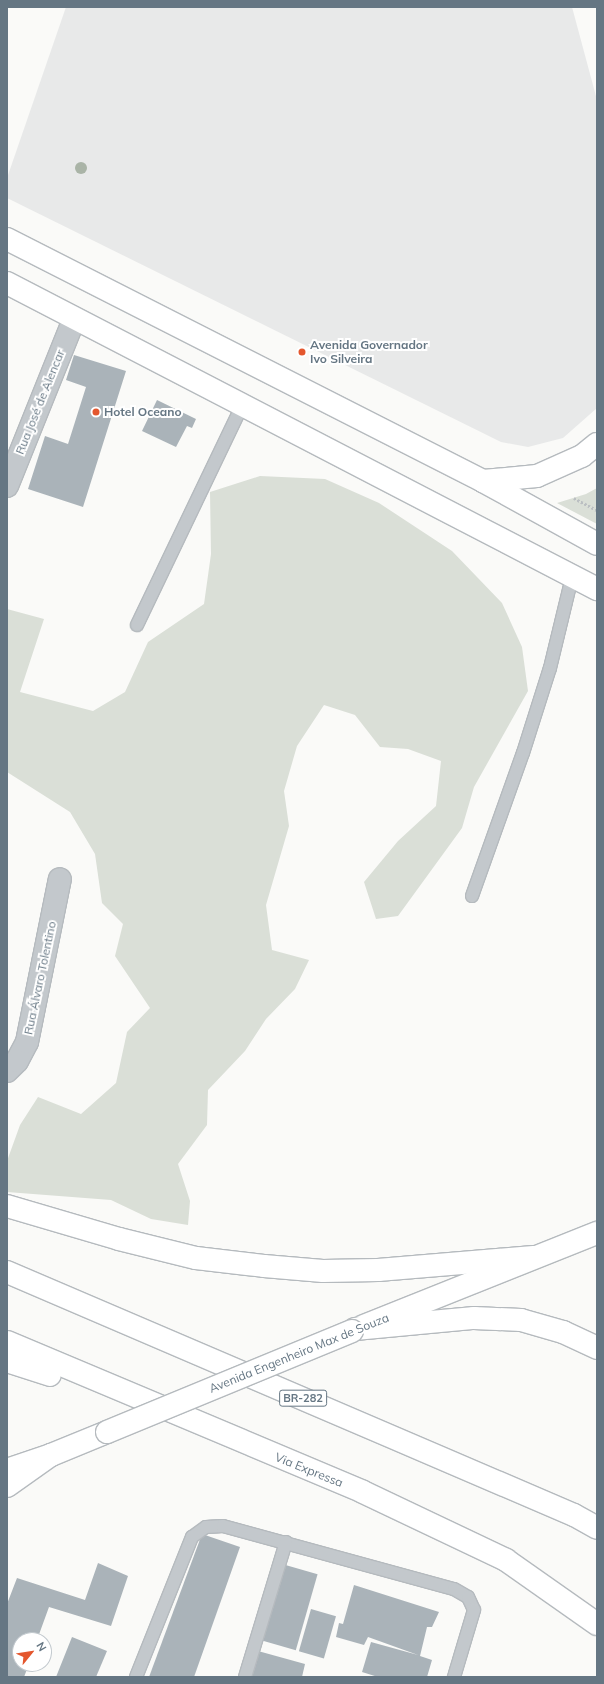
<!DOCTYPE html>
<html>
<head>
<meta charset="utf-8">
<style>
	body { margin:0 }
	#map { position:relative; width:604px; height:1684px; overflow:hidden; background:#fafaf8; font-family:Mulish,sans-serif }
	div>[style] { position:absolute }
	.built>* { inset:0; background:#e8e9e9 }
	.green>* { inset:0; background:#dadfd7 }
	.building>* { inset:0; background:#aab3b9; transform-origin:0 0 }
	.path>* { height:2.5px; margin-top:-1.25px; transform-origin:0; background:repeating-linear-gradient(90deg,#bbbfc2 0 2px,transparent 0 4px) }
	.roads { filter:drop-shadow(1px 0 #b5babe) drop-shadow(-1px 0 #b5babe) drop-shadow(0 1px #b5babe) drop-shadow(0 -1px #b5babe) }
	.lane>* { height:12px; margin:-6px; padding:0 6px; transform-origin:6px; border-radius:6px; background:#c3c8cc }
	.street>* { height:22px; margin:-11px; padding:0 11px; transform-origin:11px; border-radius:11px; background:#c3c8cc }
	.primary>* { height:22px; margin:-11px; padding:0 11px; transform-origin:11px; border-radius:11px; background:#fff }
	.highway>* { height:22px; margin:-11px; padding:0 11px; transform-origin:11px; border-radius:11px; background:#fff }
	.bridges { filter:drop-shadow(1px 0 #b5babe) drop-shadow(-1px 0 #b5babe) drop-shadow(0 1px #b5babe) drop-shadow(0 -1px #b5babe) }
	.primary-bridge>* { height:22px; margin:-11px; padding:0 11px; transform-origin:11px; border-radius:11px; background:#fff }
	.trees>* { width:12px; height:12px; margin:-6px; border-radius:50%; background:#aab4a7 }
	.dots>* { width:11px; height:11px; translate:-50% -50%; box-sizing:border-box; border:2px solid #fff; border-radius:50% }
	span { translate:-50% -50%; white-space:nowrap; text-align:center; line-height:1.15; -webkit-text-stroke:4px #fff; paint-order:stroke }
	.shield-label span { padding:1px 3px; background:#fff; border:1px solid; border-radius:3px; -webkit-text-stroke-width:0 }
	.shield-label { font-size:11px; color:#657683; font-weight:700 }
	.poi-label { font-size:12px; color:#657683; font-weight:700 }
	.left { translate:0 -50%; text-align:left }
	.street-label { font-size:12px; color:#657683 }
	.frame { position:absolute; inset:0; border:8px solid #657683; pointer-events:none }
	.north { position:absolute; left:12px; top:1632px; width:40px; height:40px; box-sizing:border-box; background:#fff; border:1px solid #c1c8cd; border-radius:50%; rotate:60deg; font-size:11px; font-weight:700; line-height:16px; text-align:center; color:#657683 }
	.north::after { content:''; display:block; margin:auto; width:14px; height:18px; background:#e4572e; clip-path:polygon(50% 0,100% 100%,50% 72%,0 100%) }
</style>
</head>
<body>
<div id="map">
	<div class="built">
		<div style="clip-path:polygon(66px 7px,572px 7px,597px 100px,597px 408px,563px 438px,528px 447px,501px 442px,7px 198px,7px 178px)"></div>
	</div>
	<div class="green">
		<div style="clip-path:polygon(260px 476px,325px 479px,379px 503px,452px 551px,502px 603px,522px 647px,528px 691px,474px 787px,462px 828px,398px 916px,376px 919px,364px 882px,398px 841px,436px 806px,441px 761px,408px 749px,380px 747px,355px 715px,324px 705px,297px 746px,284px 791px,289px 826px,266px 905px,272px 950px,309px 960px,295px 989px,266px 1019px,245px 1051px,208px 1090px,207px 1125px,178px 1164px,190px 1201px,188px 1225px,151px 1219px,111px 1200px,7px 1192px,7px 1161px,20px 1125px,38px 1097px,81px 1114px,116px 1083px,127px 1032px,150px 1008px,115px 956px,123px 924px,102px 903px,95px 854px,70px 812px,7px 772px,7px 609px,44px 619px,20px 692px,93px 711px,125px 692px,148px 642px,204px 604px,211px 554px,210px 492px)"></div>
		<div style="clip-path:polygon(597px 488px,597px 524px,557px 503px,586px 494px)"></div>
	</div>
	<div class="building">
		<div style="clip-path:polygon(74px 355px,126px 371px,83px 507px,28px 489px,45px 436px,68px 444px,86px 387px,66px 380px)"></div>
		<div style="clip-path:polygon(157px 400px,196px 419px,192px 428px,187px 426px,176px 447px,142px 431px)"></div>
		<div style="clip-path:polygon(202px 1534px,240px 1547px,194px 1677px,149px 1677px)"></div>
		<div style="clip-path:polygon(98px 1563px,128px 1576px,111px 1626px,49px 1607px,37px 1640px,20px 1640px,20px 1664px,29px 1664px,24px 1677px,7px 1677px,7px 1604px,17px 1578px,85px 1600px)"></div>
		<div style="left:282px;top:1564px;width:37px;height:79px;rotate:16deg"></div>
		<div style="clip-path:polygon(354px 1585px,439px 1612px,432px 1627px,427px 1627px,420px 1656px,432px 1660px,427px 1677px,378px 1677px,362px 1672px,371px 1642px,418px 1655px,368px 1637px,364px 1645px,336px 1637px,339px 1623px,343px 1624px)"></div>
		<div style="left:311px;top:1609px;width:26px;height:44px;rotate:16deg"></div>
		<div style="clip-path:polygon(72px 1637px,107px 1651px,96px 1677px,56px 1677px)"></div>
		<div style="clip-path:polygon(258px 1651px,305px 1664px,302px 1677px,251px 1677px)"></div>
	</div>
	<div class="path">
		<div style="left:574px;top:498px;width:26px;rotate:28deg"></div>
	</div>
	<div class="roads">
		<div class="lane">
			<div style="left:137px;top:625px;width:243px;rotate:-64.4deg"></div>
			<div style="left:472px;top:896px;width:152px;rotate:-70.4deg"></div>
			<div style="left:523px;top:753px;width:89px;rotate:-72.4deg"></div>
			<div style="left:550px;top:668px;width:94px;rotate:-76.4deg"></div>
			<div style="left:136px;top:1677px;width:151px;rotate:-68.2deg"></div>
			<div style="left:192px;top:1537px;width:17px;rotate:-36deg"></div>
			<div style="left:206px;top:1527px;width:17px;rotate:-3deg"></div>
			<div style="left:223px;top:1526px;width:239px;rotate:15.3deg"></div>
			<div style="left:454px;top:1589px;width:16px;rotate:30deg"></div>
			<div style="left:468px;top:1597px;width:14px;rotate:65deg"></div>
			<div style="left:474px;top:1610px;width:70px;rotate:106.6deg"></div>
			<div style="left:245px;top:1677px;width:141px;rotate:-73.1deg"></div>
		</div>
		<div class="street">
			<div style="left:7px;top:486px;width:180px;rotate:-68.1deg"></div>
			<div style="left:7px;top:1071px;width:14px;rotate:-45deg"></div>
			<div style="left:17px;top:1061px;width:21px;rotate:-62deg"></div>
			<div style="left:27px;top:1042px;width:166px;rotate:-78.6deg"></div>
		</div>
		<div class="primary">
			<div style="left:7px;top:239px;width:534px;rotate:26.95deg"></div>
			<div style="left:483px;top:481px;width:130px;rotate:28.9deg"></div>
			<div style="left:7px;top:283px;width:665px;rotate:27.41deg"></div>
			<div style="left:483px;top:481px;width:54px;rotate:-5.3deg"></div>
			<div style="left:537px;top:476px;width:49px;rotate:-24deg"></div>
			<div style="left:582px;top:456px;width:19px;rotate:-39deg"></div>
			<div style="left:364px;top:1326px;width:251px;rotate:-21.8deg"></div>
			<div style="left:7px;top:1486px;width:54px;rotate:-35.2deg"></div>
			<div style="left:51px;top:1455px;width:61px;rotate:-22.3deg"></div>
		</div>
		<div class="highway">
			<div style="left:7px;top:1206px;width:117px;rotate:16.4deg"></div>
			<div style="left:119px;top:1239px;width:79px;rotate:13.9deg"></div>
			<div style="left:196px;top:1258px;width:68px;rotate:6.7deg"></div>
			<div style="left:264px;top:1266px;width:59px;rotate:4.8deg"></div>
			<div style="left:323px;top:1271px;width:55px;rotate:-1deg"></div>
			<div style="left:378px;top:1270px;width:156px;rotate:-4.8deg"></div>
			<div style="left:7px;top:1272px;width:617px;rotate:23.2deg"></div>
			<div style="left:574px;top:1515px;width:26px;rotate:29deg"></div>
			<div style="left:355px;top:1329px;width:120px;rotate:-5.3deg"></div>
			<div style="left:474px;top:1318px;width:47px;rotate:2.4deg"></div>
			<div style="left:521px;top:1320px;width:44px;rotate:15.9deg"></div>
			<div style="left:563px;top:1332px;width:38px;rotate:25deg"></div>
			<div style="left:7px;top:1342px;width:386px;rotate:22.8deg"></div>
			<div style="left:363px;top:1492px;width:158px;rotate:25.4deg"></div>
			<div style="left:506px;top:1560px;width:111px;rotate:35.1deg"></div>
			<div style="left:7px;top:1361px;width:45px;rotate:18deg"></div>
			<div style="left:7px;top:1470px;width:46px;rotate:-18.8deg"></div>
		</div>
	</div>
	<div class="bridges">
		<div class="primary-bridge">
			<div style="left:107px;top:1432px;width:265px;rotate:-22.4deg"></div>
		</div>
	</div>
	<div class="trees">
		<div style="left:81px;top:168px"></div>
	</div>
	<div class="dots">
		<div style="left:302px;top:352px;background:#e4572e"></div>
		<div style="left:96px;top:412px;background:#e4572e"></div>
	</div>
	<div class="shield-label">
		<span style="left:303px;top:1398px">BR-282</span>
	</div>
	<div class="poi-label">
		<span class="left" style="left:310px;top:352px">Avenida Governador<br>Ivo Silveira</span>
		<span class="left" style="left:104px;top:412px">Hotel Oceano</span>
	</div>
	<div class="street-label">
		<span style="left:40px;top:402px;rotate:-68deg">Rua José de Alencar</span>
		<span style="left:40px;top:978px;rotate:-78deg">Rua Álvaro Tolentino</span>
		<span style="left:299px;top:1353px;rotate:-22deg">Avenida Engenheiro Max de Souza</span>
		<span style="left:309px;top:1470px;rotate:22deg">Via Expressa</span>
	</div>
	<div class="frame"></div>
	<div class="north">N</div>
</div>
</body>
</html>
